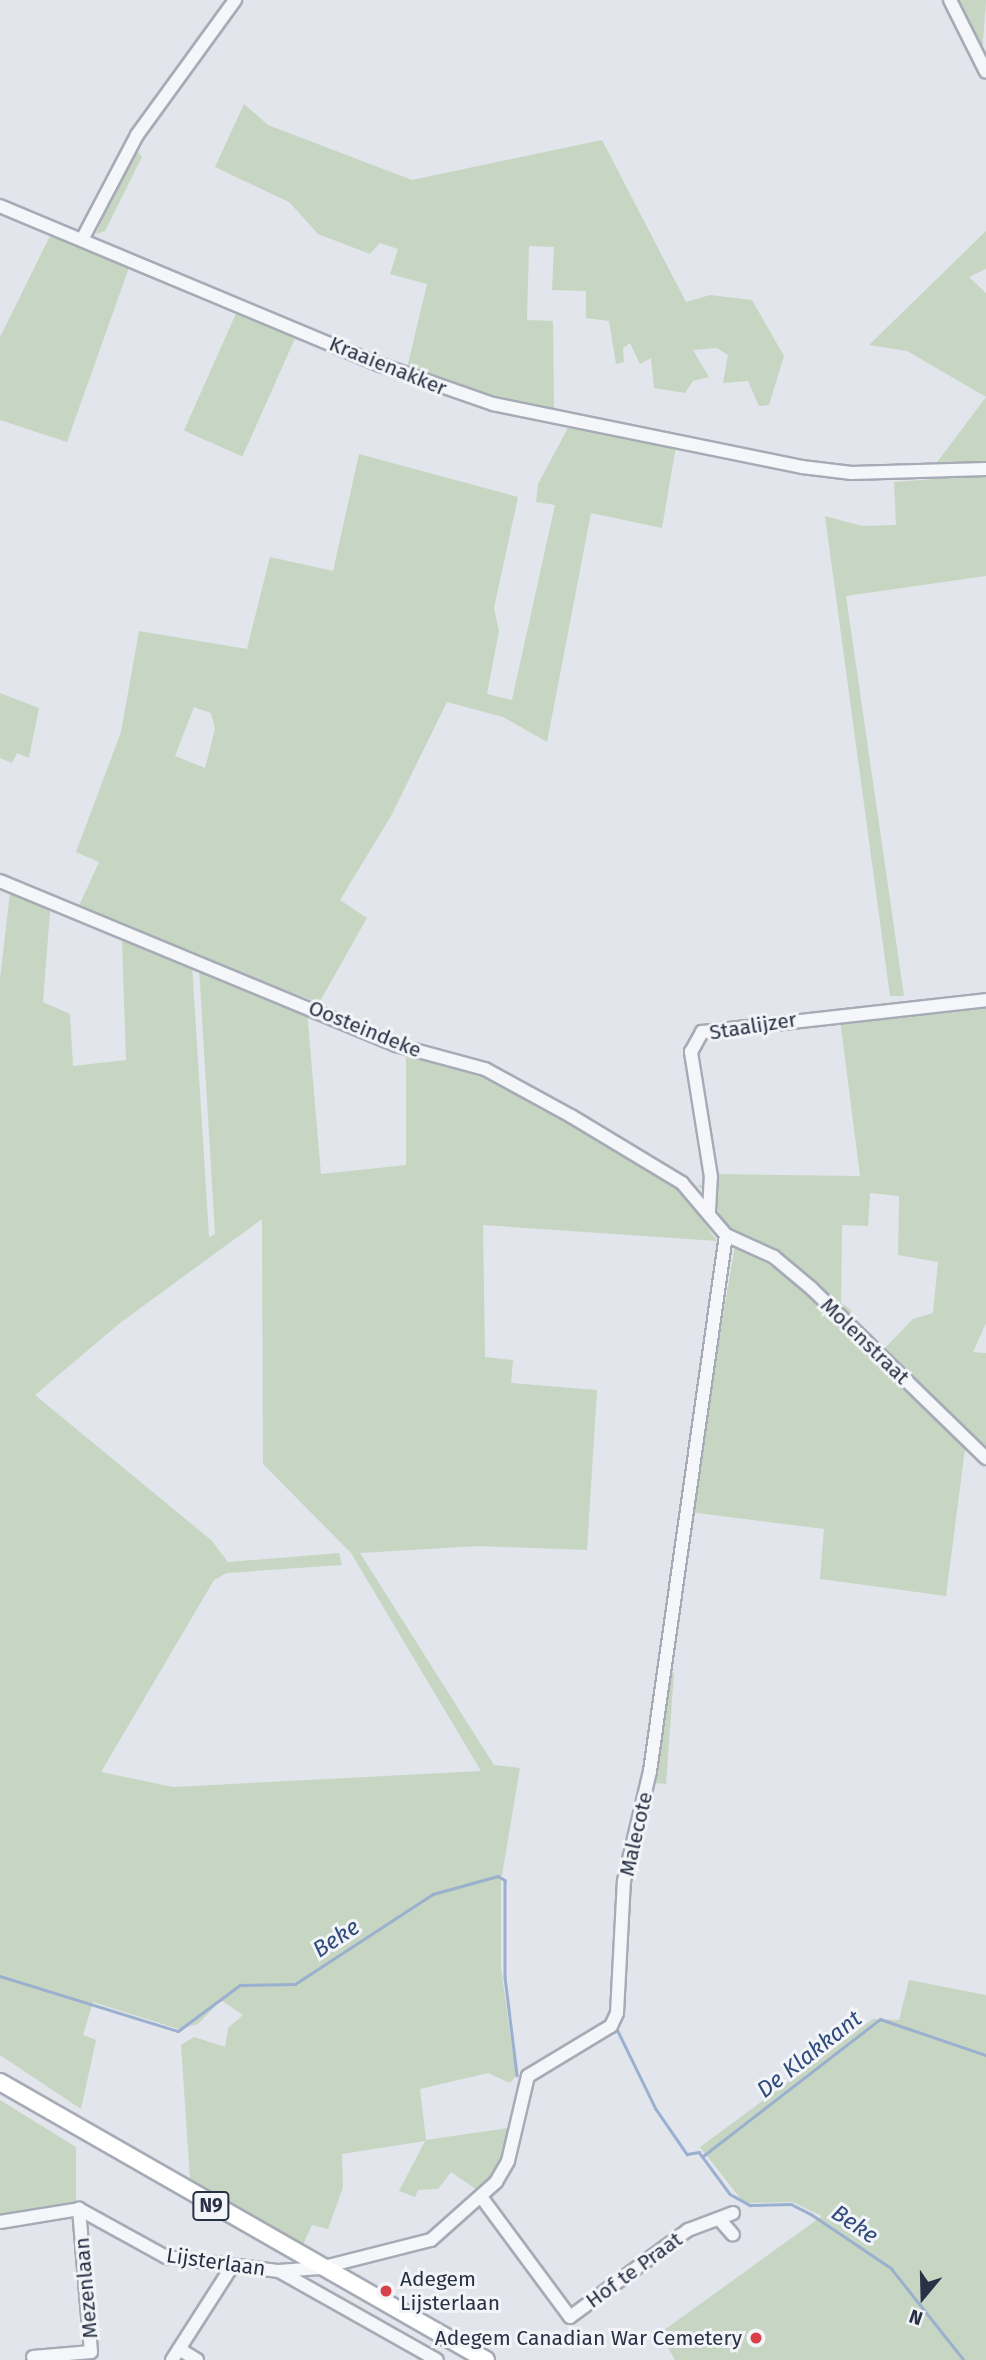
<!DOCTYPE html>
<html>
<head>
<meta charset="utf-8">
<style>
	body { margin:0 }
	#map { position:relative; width:986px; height:2360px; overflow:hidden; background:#e2e5eb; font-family:"Fira Sans",sans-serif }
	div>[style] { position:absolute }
	.green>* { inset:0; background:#c6d6c2; transform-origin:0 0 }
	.stream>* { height:2.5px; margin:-1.25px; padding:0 1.25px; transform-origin:1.25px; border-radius:1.25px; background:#9ab0ce }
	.roads { filter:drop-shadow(2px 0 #a6abb6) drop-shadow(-2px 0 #a6abb6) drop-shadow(0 2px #a6abb6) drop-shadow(0 -2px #a6abb6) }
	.minor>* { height:12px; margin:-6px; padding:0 6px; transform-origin:6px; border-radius:6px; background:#f5f6f9 }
	.major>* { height:16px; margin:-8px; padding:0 8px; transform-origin:8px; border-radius:8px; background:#fff }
	.dots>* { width:19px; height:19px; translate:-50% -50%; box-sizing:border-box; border:4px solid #f2f4f8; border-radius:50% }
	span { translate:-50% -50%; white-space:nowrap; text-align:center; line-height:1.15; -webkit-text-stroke:6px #f2f4f8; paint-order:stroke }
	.shield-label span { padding:2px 5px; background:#f2f4f8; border:2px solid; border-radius:5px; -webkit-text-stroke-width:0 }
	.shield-label { font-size:19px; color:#283145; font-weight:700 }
	.street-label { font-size:21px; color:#283145 }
	.poi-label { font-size:21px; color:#283145 }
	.left { translate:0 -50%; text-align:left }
	.right { translate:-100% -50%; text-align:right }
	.water-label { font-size:23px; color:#2f4c7c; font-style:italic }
	.north { position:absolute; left:888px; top:2262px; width:70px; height:70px; -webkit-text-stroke:5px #f2f4f8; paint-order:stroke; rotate:199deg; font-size:19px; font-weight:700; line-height:28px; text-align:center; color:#283145 }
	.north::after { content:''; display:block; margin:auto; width:24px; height:32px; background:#283145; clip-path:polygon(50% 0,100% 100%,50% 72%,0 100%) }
</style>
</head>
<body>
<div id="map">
	<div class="green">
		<div style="clip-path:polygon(956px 0,986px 0,982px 56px)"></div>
		<div style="clip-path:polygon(244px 104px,268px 125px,412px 180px,602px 140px,686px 302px,710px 295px,752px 300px,784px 356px,769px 405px,759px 406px,748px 381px,723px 383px,728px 355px,717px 348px,693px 350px,709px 377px,693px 381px,685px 393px,654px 388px,651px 358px,640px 364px,630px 343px,623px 348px,624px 362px,616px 364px,609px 321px,586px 318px,586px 291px,552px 290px,554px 247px,529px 246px,527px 320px,553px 321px,554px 412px,488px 398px,407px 368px,427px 284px,390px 274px,398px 249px,380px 243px,370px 254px,318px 234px,289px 202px,215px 167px)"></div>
		<div style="clip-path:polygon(134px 147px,142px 157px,105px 231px,96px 234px)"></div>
		<div style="clip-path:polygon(53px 230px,131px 262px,67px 442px,0 420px,0 337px)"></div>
		<div style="clip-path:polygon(986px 231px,986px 269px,969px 277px,986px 293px,986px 462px,935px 465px,986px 397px,907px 351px,869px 345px)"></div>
		<div style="left:238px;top:309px;width:64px;height:133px;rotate:24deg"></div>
		<div style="clip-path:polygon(evenodd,569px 426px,676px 446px,662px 528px,591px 513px,547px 742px,503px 717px,447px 702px,391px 816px,340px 900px,367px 918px,319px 1003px,77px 910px,99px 862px,76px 852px,121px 732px,139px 631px,247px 649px,270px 557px,333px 571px,359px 454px,518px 497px,494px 608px,499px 631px,487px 694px,512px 700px,555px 505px,536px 502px,538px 484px,569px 426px,194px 707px,211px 713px,215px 729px,205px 768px,175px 756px,194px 707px)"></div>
		<div style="clip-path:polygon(986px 475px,986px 576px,846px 596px,904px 996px,890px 996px,825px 516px,862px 526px,896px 525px,894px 482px)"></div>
		<div style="clip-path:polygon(0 693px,39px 708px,29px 758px,17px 753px,12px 763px,0 758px)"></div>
		<div style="clip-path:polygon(evenodd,10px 893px,50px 911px,43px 1002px,70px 1014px,73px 1066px,126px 1060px,122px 941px,192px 965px,209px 1237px,215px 1234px,199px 967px,307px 1011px,321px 1174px,406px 1165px,406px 1053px,479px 1072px,556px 1113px,679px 1188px,717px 1241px,483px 1225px,485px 1357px,513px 1360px,511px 1383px,597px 1390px,587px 1550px,479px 1546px,360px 1553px,494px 1765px,520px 1768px,501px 1881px,501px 1968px,516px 2076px,510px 2083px,488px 2073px,420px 2089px,426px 2140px,508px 2128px,507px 2151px,480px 2192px,451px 2172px,438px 2189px,418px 2190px,415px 2197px,399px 2191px,425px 2141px,342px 2154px,343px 2187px,328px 2229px,312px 2225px,303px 2245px,190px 2179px,181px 2045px,194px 2037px,225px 2047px,228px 2028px,243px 2015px,221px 2000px,198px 2024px,178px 2029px,93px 2002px,83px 2035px,96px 2040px,81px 2109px,0 2055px,0 979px,10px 893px,262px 1219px,263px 1464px,351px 1553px,481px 1771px,173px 1787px,101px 1772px,214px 1580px,227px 1573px,342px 1565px,339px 1553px,228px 1562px,211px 1540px,35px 1395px,120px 1323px,262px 1219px)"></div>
		<div style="clip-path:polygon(986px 1006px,986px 1323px,973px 1352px,986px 1353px,986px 1454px,882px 1351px,913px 1319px,933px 1313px,938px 1262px,898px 1255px,899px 1196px,870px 1193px,868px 1226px,842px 1225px,841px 1303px,851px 1310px,852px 1321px,723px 1224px,712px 1193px,697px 1186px,715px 1181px,714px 1174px,860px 1176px,840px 1019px)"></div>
		<div style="clip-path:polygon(735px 1245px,796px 1281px,965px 1449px,946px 1596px,820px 1579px,824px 1529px,690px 1512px)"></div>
		<div style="clip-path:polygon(666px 1670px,674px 1673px,666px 1784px,652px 1783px)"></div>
		<div style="clip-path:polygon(909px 1980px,986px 1995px,986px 2360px,675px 2360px,660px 2333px,822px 2216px,792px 2202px,744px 2203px,700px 2147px,873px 2019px,899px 2020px)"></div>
		<div style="clip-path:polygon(0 2100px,76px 2147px,76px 2203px,0 2216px)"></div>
	</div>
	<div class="stream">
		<div style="left:0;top:1976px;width:186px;rotate:17.2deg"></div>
		<div style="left:178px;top:2031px;width:77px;rotate:-36.6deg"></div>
		<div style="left:240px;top:1985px;width:55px;rotate:-1deg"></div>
		<div style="left:295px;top:1984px;width:165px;rotate:-33.1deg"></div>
		<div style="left:433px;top:1894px;width:67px;rotate:-15.5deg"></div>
		<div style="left:498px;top:1876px;width:8px;rotate:30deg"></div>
		<div style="left:505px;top:1880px;width:97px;rotate:90deg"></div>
		<div style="left:505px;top:1977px;width:99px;rotate:83deg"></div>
		<div style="left:616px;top:2027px;width:91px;rotate:64deg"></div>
		<div style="left:656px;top:2109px;width:55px;rotate:55.4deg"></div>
		<div style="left:687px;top:2154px;width:12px;rotate:-9deg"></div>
		<div style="left:699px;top:2152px;width:52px;rotate:53.6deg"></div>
		<div style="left:730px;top:2194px;width:23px;rotate:29deg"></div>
		<div style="left:750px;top:2205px;width:41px;rotate:-1.4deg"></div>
		<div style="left:791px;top:2204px;width:22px;rotate:27deg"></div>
		<div style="left:811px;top:2214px;width:97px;rotate:34deg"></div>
		<div style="left:891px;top:2268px;width:117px;rotate:51.6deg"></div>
		<div style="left:703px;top:2156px;width:224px;rotate:-37.7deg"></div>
		<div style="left:880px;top:2019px;width:112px;rotate:18.8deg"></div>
	</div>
	<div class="roads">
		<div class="minor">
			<div style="left:950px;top:0;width:80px;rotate:63.4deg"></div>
			<div style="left:0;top:206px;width:413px;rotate:22.7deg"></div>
			<div style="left:381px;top:365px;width:119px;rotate:19.2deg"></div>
			<div style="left:493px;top:404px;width:315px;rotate:11.5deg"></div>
			<div style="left:802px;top:467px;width:50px;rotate:6.8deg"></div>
			<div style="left:852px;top:473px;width:134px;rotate:-1.7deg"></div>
			<div style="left:84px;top:236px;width:114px;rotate:-62.3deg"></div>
			<div style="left:137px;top:135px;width:167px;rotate:-54deg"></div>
			<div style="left:0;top:881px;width:429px;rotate:22.5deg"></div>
			<div style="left:396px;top:1045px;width:92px;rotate:15.1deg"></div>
			<div style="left:485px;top:1069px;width:98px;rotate:28.7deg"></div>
			<div style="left:571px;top:1116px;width:130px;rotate:31.1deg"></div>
			<div style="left:682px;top:1183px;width:68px;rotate:49.8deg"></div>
			<div style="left:726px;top:1235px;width:53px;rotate:24.6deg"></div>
			<div style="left:774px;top:1257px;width:48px;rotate:40deg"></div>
			<div style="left:811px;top:1288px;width:244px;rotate:44.2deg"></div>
			<div style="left:709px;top:1212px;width:35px;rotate:-87deg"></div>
			<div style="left:711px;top:1177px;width:127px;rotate:-99.1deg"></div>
			<div style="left:691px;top:1052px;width:23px;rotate:-61deg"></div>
			<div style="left:702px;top:1032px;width:286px;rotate:-6.4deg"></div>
			<div style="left:482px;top:2198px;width:148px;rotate:53.5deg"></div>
			<div style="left:570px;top:2317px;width:147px;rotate:-36.4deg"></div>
			<div style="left:688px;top:2230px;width:48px;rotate:-20.7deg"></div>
			<div style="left:721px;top:2221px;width:18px;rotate:49deg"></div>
			<div style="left:0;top:2222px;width:80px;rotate:-9.3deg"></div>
			<div style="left:79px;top:2209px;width:99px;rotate:28.9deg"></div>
			<div style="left:166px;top:2257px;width:114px;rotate:7.1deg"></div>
			<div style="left:279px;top:2271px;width:41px;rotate:-4.2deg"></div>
			<div style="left:320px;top:2268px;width:114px;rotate:-14.2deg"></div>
			<div style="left:431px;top:2240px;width:87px;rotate:-41.7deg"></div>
			<div style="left:496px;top:2182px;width:24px;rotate:-60deg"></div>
			<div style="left:508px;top:2161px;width:87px;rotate:-76.8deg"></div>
			<div style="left:528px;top:2076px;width:97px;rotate:-31.1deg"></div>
			<div style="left:611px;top:2026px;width:14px;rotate:-65deg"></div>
			<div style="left:617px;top:2013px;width:132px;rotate:-87deg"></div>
			<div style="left:624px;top:1881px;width:113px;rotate:-76.7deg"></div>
			<div style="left:650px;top:1771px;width:541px;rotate:-81.93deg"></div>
			<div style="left:279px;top:2271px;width:181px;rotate:29.4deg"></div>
			<div style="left:179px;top:2349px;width:21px;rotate:31deg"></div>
			<div style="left:33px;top:2357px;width:58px;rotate:-4.9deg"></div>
			<div style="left:91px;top:2352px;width:144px;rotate:-94.8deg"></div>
			<div style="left:172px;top:2360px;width:112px;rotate:-57.4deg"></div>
		</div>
		<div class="major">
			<div style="left:0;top:2082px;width:560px;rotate:29.77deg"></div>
		</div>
	</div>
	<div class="dots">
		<div style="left:386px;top:2291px;background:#d93f4b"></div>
		<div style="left:756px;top:2338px;background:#d93f4b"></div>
	</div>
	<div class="shield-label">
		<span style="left:211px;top:2206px">N9</span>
	</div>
	<div class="street-label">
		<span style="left:388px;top:366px;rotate:22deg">Kraaienakker</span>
		<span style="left:753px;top:1026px;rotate:-9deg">Staalijzer</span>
		<span style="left:365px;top:1029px;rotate:22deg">Oosteindeke</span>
		<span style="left:865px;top:1341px;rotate:44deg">Molenstraat</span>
		<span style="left:636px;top:1834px;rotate:-77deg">Malecote</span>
		<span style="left:216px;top:2262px;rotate:8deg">Lijsterlaan</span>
		<span style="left:634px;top:2270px;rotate:-36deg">Hof te Praat</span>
		<span style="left:86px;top:2288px;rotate:-95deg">Mezenlaan</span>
	</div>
	<div class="poi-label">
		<span class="left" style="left:400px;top:2291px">Adegem<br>Lijsterlaan</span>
		<span class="right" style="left:742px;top:2338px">Adegem Canadian War Cemetery</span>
	</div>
	<div class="water-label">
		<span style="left:336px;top:1938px;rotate:-33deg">Beke</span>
		<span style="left:809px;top:2054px;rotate:-38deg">De Klakkant</span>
		<span style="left:855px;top:2224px;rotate:34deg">Beke</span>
	</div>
	<div class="north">N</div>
</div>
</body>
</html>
